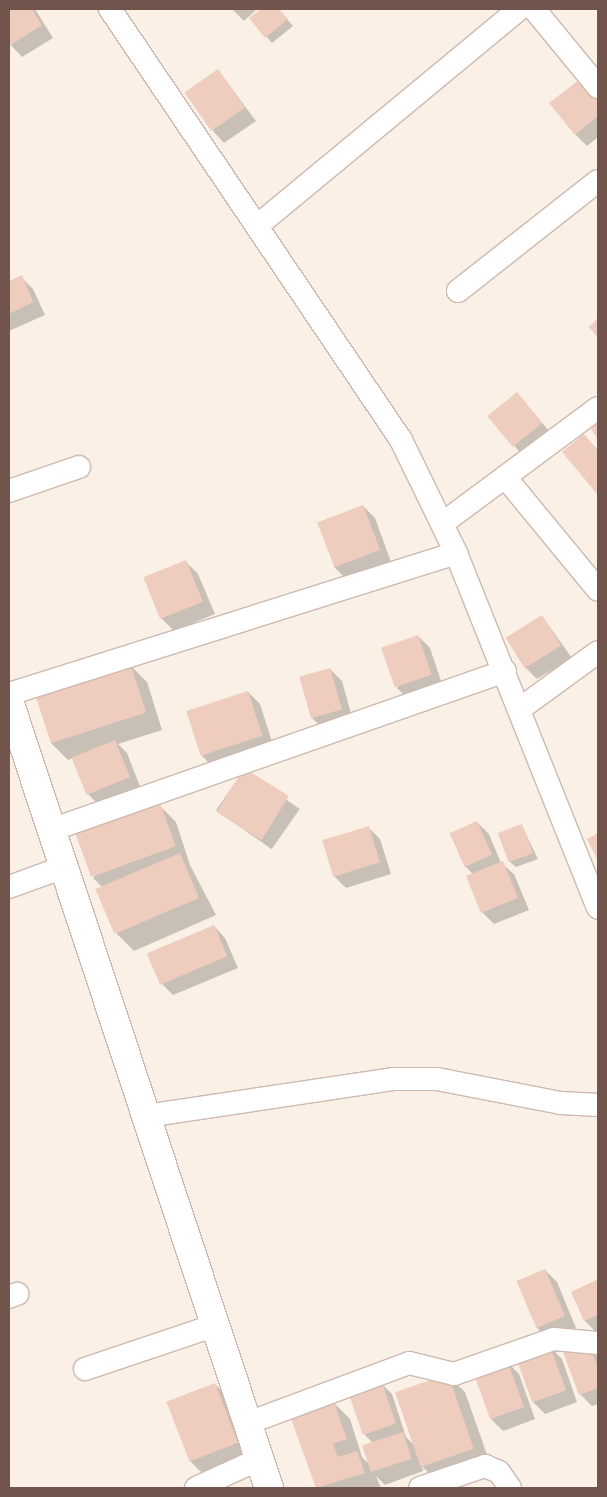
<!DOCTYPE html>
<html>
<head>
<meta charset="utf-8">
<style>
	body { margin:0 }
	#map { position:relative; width:607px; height:1497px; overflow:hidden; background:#fbf0e5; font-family:"DejaVu Sans",sans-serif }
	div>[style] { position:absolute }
	.shadow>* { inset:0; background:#0003; transform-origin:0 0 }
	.building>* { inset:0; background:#eeccbe; transform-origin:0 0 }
	.roads { filter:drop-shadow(1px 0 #cdb9af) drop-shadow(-1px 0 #cdb9af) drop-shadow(0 1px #cdb9af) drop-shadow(0 -1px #cdb9af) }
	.street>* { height:22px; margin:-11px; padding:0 11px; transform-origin:11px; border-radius:11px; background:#fff }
	.secondary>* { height:28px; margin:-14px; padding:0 14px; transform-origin:14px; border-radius:14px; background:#fff }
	span { translate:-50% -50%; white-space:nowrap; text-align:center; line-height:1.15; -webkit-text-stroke:4px #fef4eb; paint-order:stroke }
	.frame { position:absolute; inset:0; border:10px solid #71554c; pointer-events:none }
</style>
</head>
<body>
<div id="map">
	<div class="shadow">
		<div style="clip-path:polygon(9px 9px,35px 9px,53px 38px,22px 57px,9px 43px)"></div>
		<div style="clip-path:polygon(232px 9px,257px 9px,244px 21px)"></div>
		<div style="clip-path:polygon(263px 9px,278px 9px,293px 26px,272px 43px,251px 18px)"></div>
		<div style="clip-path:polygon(218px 70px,256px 121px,224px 143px,213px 131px)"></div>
		<div style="clip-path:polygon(598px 93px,598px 137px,587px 146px,575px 134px)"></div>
		<div style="clip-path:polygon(21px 277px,33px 289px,45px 315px,9px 331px,9px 283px)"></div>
		<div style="left:517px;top:394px;width:55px;height:36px;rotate:49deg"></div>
		<div style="clip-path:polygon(584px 435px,598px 450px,598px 493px,564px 452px)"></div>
		<div style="clip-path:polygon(363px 506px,375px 518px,391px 562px,346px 579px,334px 567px)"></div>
		<div style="clip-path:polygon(186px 562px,198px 574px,215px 614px,174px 631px,162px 619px)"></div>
		<div style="clip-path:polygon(542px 616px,572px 658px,537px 679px,525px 667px)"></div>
		<div style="clip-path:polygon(418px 636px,430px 648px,443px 687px,409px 700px,397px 688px)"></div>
		<div style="clip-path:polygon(129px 664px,147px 682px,162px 730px,118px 744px,127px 753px,141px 789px,100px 806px,88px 794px,74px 758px,68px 760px,51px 743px)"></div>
		<div style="clip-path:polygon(330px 669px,342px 681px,353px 721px,324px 730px,312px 718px)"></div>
		<div style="clip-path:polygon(248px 692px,260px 704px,274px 748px,214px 768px,202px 756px)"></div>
		<div style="left:244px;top:770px;width:68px;height:49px;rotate:35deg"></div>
		<div style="clip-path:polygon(159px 805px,176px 822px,190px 865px,216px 915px,134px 951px,117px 934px,103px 888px,93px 878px)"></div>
		<div style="clip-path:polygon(477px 822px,489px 834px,501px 863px,514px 874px,529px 910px,494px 924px,482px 912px,473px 874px,466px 867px)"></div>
		<div style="clip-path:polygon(522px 826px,538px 859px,516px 867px,510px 862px)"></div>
		<div style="clip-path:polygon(368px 827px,380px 839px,391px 874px,346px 888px,334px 876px)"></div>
		<div style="clip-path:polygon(214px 926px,225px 938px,238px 968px,173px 995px,161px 983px)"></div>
		<div style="clip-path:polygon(545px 1270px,557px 1282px,576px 1328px,549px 1340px,537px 1328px)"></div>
		<div style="clip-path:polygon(598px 1281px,598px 1332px,597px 1333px,585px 1321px,572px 1293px)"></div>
		<div style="clip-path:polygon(587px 1345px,598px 1356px,598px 1404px,592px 1406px,580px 1394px)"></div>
		<div style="clip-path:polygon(550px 1347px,562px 1359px,577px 1402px,545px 1414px,533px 1402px)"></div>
		<div style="clip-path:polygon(507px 1362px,519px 1374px,535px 1419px,503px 1431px,491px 1419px)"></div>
		<div style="clip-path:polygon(447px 1375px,465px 1392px,491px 1466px,440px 1485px,422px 1466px,423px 1471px,385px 1485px,376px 1476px,381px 1488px,317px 1488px,292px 1416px,333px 1402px,350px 1419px,362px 1457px,371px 1466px,374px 1444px,365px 1435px,380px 1382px,392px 1394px,406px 1437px,416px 1447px)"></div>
		<div style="clip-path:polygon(215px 1384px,226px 1396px,249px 1455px,203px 1474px,191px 1462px,169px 1403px)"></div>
	</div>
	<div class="building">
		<div style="clip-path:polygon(9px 9px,32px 9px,42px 25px,9px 46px)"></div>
		<div style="clip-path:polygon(261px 9px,279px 9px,288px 19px,265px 38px,249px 18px)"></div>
		<div style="left:218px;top:69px;width:47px;height:41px;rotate:55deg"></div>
		<div style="clip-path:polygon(584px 76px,598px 94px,598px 116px,575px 135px,549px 103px)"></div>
		<div style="clip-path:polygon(22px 275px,33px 302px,9px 314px,9px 281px)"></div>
		<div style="clip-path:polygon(598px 318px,598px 338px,589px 327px)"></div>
		<div style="left:517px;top:392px;width:40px;height:38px;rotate:51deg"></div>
		<div style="clip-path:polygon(598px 423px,598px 439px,591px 429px)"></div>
		<div style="clip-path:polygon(584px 434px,598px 451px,598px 495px,562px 452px)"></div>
		<div style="left:363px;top:505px;width:48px;height:49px;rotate:69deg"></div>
		<div style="left:186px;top:560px;width:45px;height:46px;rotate:68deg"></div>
		<div style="left:542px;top:615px;width:36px;height:43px;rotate:58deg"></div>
		<div style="left:418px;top:635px;width:42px;height:39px;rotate:71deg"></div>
		<div style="left:130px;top:663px;width:52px;height:100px;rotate:72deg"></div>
		<div style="left:330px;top:668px;width:43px;height:32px;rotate:74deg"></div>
		<div style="left:248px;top:691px;width:47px;height:65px;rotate:72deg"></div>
		<div style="left:115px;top:740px;width:40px;height:47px;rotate:68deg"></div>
		<div style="left:244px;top:768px;width:53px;height:52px;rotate:32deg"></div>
		<div style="left:160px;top:803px;width:46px;height:90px;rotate:70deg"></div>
		<div style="left:477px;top:821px;width:37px;height:30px;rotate:66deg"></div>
		<div style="left:522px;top:824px;width:31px;height:26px;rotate:69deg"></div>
		<div style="left:369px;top:826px;width:38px;height:49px;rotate:73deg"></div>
		<div style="clip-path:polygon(598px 833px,598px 861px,587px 839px)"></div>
		<div style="left:180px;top:853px;width:49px;height:92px;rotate:67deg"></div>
		<div style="left:503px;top:861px;width:40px;height:40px;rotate:68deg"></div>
		<div style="left:214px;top:925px;width:34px;height:73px;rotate:67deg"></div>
		<div style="left:545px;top:1269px;width:51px;height:31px;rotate:67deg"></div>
		<div style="clip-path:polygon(598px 1279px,598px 1315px,584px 1321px,571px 1292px)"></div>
		<div style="clip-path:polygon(587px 1344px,598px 1366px,598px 1388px,579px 1395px,563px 1352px)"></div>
		<div style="left:550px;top:1346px;width:47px;height:36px;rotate:70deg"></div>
		<div style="left:507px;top:1360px;width:50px;height:36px;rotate:70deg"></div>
		<div style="left:448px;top:1374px;width:79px;height:56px;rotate:71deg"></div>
		<div style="left:381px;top:1380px;width:46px;height:35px;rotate:71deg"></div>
		<div style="left:215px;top:1383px;width:64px;height:52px;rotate:69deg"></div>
		<div style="clip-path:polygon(333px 1400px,347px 1439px,333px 1444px,338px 1457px,357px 1451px,365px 1473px,316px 1488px,290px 1416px)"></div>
		<div style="left:403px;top:1432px;width:28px;height:43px;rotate:72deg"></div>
	</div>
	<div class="roads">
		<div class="street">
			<div style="left:110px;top:9px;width:520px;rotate:55.97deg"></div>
			<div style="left:401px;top:440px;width:126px;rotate:64deg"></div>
			<div style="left:456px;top:553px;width:382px;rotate:68.2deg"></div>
			<div style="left:534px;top:9px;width:101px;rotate:50.6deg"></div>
			<div style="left:257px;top:226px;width:340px;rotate:-39.6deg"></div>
			<div style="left:458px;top:291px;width:178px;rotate:-38.2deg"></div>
			<div style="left:505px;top:477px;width:146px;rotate:50.5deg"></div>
			<div style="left:9px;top:491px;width:74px;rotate:-18.9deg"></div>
			<div style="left:443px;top:523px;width:193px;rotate:-36.6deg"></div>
			<div style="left:9px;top:694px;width:469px;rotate:-17.5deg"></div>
			<div style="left:521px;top:708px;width:95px;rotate:-36deg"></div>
			<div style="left:51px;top:830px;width:481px;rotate:-19.3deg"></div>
			<div style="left:9px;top:887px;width:59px;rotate:-20deg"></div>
			<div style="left:146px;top:1116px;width:251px;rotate:-8.5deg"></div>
			<div style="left:394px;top:1079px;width:43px"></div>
			<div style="left:437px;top:1079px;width:126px;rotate:11deg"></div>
			<div style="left:561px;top:1103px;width:37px;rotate:3deg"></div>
			<div style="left:9px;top:1297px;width:9px;rotate:-21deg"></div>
			<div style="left:85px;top:1369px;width:138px;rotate:-18.6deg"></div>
			<div style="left:248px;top:1423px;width:172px;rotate:-20.4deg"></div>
			<div style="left:409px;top:1363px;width:46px;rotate:13.7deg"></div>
			<div style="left:454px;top:1374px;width:106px;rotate:-19.3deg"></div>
			<div style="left:554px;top:1339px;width:44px;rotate:5.2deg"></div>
			<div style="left:196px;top:1488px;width:70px;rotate:-24.4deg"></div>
			<div style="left:420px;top:1488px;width:69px;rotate:-18.7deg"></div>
			<div style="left:485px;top:1466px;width:15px;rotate:23deg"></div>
			<div style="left:499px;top:1472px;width:19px;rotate:55deg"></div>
		</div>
		<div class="secondary">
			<div style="left:9px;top:701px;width:829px;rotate:71.72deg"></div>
		</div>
	</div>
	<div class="frame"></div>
</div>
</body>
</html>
